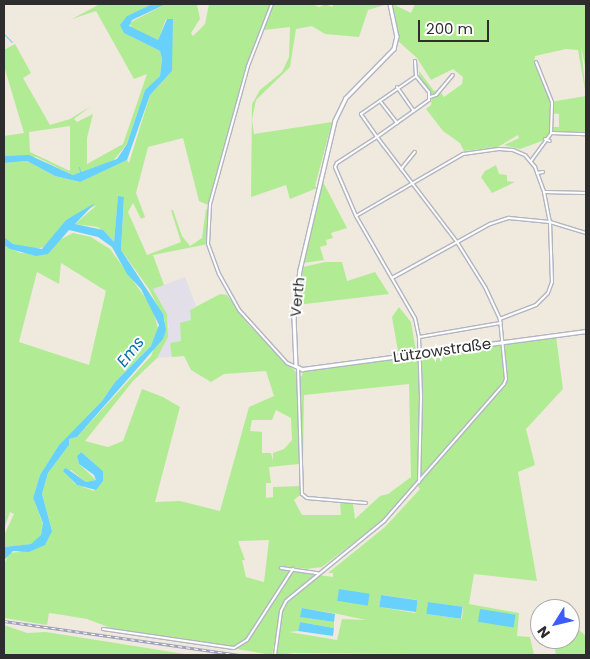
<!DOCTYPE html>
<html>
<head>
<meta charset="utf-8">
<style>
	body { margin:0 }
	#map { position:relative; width:590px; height:659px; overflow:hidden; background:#f0e9de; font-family:Poppins,sans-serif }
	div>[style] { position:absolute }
	.industrial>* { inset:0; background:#e2dfe8 }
	.green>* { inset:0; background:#b1ec95 }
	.water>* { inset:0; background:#67d1fc; transform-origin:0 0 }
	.stream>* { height:1px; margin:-0.5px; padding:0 0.5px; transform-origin:0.5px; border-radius:0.5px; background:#67d1fc }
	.roads { filter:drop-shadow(1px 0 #b2b5c2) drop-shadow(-1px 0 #b2b5c2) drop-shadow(0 1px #b2b5c2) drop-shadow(0 -1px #b2b5c2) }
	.minor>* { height:2px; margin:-1px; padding:0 1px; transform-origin:1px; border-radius:1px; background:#fff }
	.tertiary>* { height:2.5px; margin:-1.25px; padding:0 1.25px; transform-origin:1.25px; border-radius:1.25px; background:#fff }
	.rail>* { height:3px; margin-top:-1.5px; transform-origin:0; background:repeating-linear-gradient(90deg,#fff 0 4px,#a0a3b9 0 8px); box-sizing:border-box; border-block:1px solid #a0a3b9 }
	span { translate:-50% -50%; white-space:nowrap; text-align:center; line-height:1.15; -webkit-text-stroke:4px #fff; paint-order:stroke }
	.street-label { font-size:15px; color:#2d2d2d }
	.water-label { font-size:16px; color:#006fae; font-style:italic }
	.frame { position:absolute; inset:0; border:5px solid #2d2d2d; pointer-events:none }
	.north { position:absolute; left:530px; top:599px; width:50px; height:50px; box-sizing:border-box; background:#fff; border:1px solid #ababab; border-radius:50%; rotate:234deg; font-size:14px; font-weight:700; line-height:20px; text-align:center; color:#2d2d2d }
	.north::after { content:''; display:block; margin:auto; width:18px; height:22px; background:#3c5cff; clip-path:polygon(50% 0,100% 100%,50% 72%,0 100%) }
	.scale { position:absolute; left:418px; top:20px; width:71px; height:22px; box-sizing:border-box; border:2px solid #2d2d2d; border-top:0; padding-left:6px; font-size:15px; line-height:18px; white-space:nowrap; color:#2d2d2d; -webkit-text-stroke:4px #fff; paint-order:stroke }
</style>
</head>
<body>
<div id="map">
	<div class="industrial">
		<div style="clip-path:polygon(185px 277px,196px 306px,190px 310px,194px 335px,186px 359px,184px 356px,154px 358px,163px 347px,169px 326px,164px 308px,153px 289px)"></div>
	</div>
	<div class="green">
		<div style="clip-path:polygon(evenodd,100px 4px,152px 4px,127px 16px,130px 36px,160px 51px,162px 59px,160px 76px,145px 90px,127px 144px,113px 161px,73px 175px,36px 157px,4px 157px,4px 136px,24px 133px,4px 66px,4px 50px,15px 44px,31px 73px,23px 78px,50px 125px,70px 119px,91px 106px,74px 119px,77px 122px,93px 114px,87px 138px,87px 164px,123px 144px,147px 74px,134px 79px,96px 11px,72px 19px,100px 4px,70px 126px,70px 171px,30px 152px,29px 132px,70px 126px)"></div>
		<div style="clip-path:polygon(evenodd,166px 4px,197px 4px,200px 19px,191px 33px,193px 36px,205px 24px,209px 4px,271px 4px,246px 69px,218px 167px,221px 167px,220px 173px,208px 205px,199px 201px,183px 138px,148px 147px,136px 193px,145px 217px,141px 219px,133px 203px,128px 212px,147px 255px,181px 242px,171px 210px,173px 210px,182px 236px,190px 246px,202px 238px,206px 209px,209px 211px,208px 244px,153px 255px,164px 285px,153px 289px,167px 314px,168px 337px,157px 358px,133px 381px,85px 441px,108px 447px,123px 441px,142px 389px,163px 397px,180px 407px,155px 502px,180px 501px,220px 511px,249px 407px,274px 396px,266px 371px,224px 374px,211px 382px,191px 370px,184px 356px,172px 357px,170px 343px,181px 341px,180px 323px,191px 320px,190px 310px,220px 294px,227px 295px,248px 324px,301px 377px,304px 371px,399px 357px,392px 317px,399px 307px,411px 322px,416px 351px,508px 339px,507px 344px,556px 336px,563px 389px,526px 429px,535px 465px,518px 472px,537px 581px,474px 574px,469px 604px,519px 613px,517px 636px,530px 637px,534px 655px,293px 653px,278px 655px,275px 639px,272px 655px,111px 628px,87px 619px,63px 615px,49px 613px,47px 625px,4px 618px,4px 565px,9px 553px,19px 552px,52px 531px,42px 494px,48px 473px,69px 445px,69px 439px,77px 437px,151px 356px,165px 321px,149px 289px,121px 250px,124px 197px,118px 197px,114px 242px,98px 227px,75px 224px,97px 205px,66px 220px,46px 247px,34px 249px,13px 244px,4px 237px,4px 163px,27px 161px,55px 176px,79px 182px,127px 160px,129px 163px,150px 95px,172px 71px,172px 19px,166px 19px,158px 40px,133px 31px,129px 23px,166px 4px,409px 384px,411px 477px,388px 494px,380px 496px,355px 519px,353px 503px,340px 502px,341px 515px,302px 515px,294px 500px,300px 495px,300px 486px,273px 487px,273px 497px,266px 498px,266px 483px,271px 483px,269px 467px,299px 464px,299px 460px,303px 460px,304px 395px,409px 384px,166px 4px,276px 410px,291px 418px,292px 440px,284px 449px,273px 453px,273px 461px,271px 453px,262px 453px,262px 432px,250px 431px,252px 420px,272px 420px,276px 410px,166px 4px,81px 452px,103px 471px,94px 491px,75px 484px,63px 470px,71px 470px,86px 482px,96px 480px,79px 464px,77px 456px,81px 452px,166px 4px,416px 483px,420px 489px,385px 527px,328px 573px,333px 573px,333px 577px,281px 570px,282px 566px,307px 569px,322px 567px,379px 523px,416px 483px,166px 4px,269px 540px,264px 582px,246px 577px,242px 560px,245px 560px,238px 541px,269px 540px,166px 4px,381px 595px,418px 600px,415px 613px,380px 607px,381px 595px,166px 4px,428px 602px,463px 607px,462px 619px,427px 614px,428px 602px,166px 4px,302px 608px,338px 614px,366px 620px,342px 619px,337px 640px,289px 632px,298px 631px,300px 622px,334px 628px,334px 622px,301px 617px,302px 608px)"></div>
		<div style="clip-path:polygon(273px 4px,312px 4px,319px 7px,326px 4px,332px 7px,334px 4px,388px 4px,368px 10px,359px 37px,325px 34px,312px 26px,296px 29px,290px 67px,256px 100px,252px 120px,254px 134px,332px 122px,315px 186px,317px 188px,290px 199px,286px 185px,251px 197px,252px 104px,260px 90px,282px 72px,289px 57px,290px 27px,264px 30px)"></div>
		<div style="clip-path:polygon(393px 4px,411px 13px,415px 4px,586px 4px,586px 71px,581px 46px,586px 95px,578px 50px,566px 49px,535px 56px,534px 62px,550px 102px,586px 96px,586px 134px,552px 133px,552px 127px,559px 127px,559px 114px,549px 113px,550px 132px,542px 141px,520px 149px,504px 145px,519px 138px,518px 135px,498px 147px,464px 151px,460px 143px,443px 131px,426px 109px,431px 105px,432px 95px,419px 76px,419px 71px,434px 91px,439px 90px,444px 97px,462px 84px,463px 77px,453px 69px,431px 80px,417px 58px,398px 41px)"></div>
		<div style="clip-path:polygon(496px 165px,499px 174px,507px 175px,507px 181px,515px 182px,492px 193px,481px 177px,485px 171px)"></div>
		<div style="clip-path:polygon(322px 180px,347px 228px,331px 233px,333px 238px,326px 240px,327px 245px,320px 247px,324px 260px,303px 263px)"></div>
		<div style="clip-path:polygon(evenodd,73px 233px,91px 237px,110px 249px,152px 307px,159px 332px,151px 346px,115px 382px,102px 401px,59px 445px,40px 475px,33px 498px,43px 524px,41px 535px,32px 544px,4px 547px,5px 533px,14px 514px,10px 512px,4px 529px,4px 245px,20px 253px,48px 254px,59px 240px,73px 233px,61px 263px,106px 291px,89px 365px,19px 342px,37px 272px,59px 284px,61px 263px)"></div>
		<div style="clip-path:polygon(325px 262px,342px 262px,347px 281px,375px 272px,389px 294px,297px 305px,303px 267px)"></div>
		<div style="clip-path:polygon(570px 622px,586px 636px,586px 655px,556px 655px,553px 639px,570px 639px)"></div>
		<div style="clip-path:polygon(4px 625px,27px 633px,46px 632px,191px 655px,4px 655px)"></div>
	</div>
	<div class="water">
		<div style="clip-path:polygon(152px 4px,166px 4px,132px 20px,129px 26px,158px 40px,167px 19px,173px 19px,172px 71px,150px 95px,127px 160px,80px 182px,55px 176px,27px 161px,4px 163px,5px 156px,29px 155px,73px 175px,117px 159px,127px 144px,145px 90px,160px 76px,162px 59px,160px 51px,124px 33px,120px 25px,127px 16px)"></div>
		<div style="clip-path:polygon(118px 196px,124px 197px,121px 250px,163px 314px,166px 330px,163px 339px,77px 437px,69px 439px,69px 445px,48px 473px,42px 494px,52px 531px,45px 545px,29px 552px,13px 551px,4px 560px,4px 547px,31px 544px,41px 535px,43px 523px,33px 498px,40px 475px,59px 445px,102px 401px,115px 382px,151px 346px,159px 325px,141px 289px,127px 274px,112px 247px,98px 237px,69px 230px,48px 254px,36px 256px,10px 249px,4px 245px,4px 237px,13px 244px,42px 249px,66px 220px,95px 203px,75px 224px,103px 230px,114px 242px)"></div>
		<div style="clip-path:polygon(81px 452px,103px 471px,103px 481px,96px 490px,77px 485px,63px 471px,65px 468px,69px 470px,86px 482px,96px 480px,94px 475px,79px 464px,77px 456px)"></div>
		<div style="left:339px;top:589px;width:31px;height:12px;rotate:9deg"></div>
		<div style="left:381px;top:595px;width:37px;height:12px;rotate:8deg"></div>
		<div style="left:428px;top:602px;width:35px;height:12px;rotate:8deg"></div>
		<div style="clip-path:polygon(302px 608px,335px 614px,334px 622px,300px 617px)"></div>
		<div style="left:480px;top:609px;width:36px;height:13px;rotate:9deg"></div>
		<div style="clip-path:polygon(300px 622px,334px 628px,333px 636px,298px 631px)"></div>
	</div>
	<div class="stream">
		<div style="left:4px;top:34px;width:11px;rotate:45deg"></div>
		<div style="left:79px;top:167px;width:9px;rotate:77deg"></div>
	</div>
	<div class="roads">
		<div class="minor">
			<div style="left:272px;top:4px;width:66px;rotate:111.2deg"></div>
			<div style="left:248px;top:66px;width:143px;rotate:105.4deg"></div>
			<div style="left:210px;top:204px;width:40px;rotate:92.9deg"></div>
			<div style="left:208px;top:244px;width:32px;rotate:70deg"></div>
			<div style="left:219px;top:274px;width:41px;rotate:60.9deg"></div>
			<div style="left:239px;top:310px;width:72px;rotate:47.8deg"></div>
			<div style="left:287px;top:363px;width:12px;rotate:24deg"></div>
			<div style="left:298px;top:368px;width:126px;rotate:88.2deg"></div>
			<div style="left:302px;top:494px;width:6px;rotate:39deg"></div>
			<div style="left:307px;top:498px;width:59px;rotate:4.8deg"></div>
			<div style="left:415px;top:61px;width:15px;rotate:86deg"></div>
			<div style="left:397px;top:87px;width:29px;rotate:55deg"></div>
			<div style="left:430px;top:97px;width:6px;rotate:-18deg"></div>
			<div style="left:436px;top:95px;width:26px;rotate:-50deg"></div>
			<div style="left:380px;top:101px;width:28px;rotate:52deg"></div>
			<div style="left:551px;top:133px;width:35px;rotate:2deg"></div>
			<div style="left:545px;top:139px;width:5px;rotate:22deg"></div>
			<div style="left:531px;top:161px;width:34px;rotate:-54deg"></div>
			<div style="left:551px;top:133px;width:31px;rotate:-88deg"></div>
			<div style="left:552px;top:102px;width:43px;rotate:-111.8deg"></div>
			<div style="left:401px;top:169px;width:22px;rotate:-51deg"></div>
			<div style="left:537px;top:173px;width:6px;rotate:-9deg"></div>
			<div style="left:544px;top:192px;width:42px;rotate:1.4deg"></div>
			<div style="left:356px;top:216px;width:124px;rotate:-30.1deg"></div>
			<div style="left:463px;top:154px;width:36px;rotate:-8deg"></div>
			<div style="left:499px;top:149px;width:14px;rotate:4deg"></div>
			<div style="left:513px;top:150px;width:13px;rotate:23deg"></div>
			<div style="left:525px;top:155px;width:16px;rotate:50deg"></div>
			<div style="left:535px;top:167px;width:27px;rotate:70deg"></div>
			<div style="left:544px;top:192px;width:31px;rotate:79deg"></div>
			<div style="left:550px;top:222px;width:60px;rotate:88.1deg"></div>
			<div style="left:552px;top:282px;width:12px;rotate:110deg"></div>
			<div style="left:548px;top:293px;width:17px;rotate:135deg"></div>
			<div style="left:536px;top:305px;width:39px;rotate:159deg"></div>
			<div style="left:392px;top:278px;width:112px;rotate:-28.9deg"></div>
			<div style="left:490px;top:224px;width:20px;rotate:-18deg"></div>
			<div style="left:509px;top:218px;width:41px;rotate:5.6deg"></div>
			<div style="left:550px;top:222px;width:38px;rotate:17deg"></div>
			<div style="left:419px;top:337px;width:83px;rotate:-9.7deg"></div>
			<div style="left:281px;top:568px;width:37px;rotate:8deg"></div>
			<div style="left:103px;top:629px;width:132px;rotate:8.3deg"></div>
			<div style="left:234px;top:648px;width:15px;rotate:-32deg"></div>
			<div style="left:247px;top:640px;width:85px;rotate:-57.1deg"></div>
			<div style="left:275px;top:655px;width:44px;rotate:-82.2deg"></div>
			<div style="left:281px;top:611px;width:11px;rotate:-63deg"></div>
			<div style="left:286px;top:601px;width:127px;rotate:-39.2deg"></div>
			<div style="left:384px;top:521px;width:182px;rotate:-48.8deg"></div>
			<div style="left:504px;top:384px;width:5px;rotate:-68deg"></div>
			<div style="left:506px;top:379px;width:60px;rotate:-95.7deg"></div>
			<div style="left:500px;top:319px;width:35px;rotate:-115deg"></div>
			<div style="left:485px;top:287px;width:53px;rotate:-121.9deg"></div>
			<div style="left:457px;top:242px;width:132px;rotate:-127.3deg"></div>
			<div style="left:377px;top:137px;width:28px;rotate:-125deg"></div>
			<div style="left:361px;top:114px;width:67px;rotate:-34.6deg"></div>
			<div style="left:416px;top:76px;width:21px;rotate:51deg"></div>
			<div style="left:429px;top:92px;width:8px;rotate:90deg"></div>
			<div style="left:429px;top:100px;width:64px;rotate:144.6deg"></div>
			<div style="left:377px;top:137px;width:48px;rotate:147deg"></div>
			<div style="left:337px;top:163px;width:4px;rotate:117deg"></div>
			<div style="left:335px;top:167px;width:53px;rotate:66.8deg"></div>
			<div style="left:356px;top:216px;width:118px;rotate:60deg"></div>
			<div style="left:415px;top:318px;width:19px;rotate:78deg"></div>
			<div style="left:419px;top:337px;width:60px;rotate:88.1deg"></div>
			<div style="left:421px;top:397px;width:85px;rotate:91.3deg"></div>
		</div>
		<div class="tertiary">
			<div style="left:390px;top:4px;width:33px;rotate:78deg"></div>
			<div style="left:397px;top:36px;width:13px;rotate:103deg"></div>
			<div style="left:394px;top:49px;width:69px;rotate:134.4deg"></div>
			<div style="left:346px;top:98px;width:25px;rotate:116deg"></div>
			<div style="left:335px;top:121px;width:153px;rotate:103.2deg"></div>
			<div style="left:300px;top:270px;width:48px;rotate:97.1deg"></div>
			<div style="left:294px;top:318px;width:48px;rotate:87.6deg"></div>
			<div style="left:296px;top:366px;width:7px;rotate:27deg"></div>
			<div style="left:302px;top:369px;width:287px;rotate:-7.6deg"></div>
		</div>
	</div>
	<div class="rail">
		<div style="left:4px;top:621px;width:238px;rotate:8.2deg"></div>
	</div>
	<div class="street-label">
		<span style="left:297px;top:297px;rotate:-84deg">Verth</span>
		<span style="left:442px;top:350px;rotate:-8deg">Lützowstraße</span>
	</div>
	<div class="water-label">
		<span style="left:131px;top:352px;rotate:-52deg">Ems</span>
	</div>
	<div class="frame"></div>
	<div class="north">N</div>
	<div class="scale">200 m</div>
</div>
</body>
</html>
